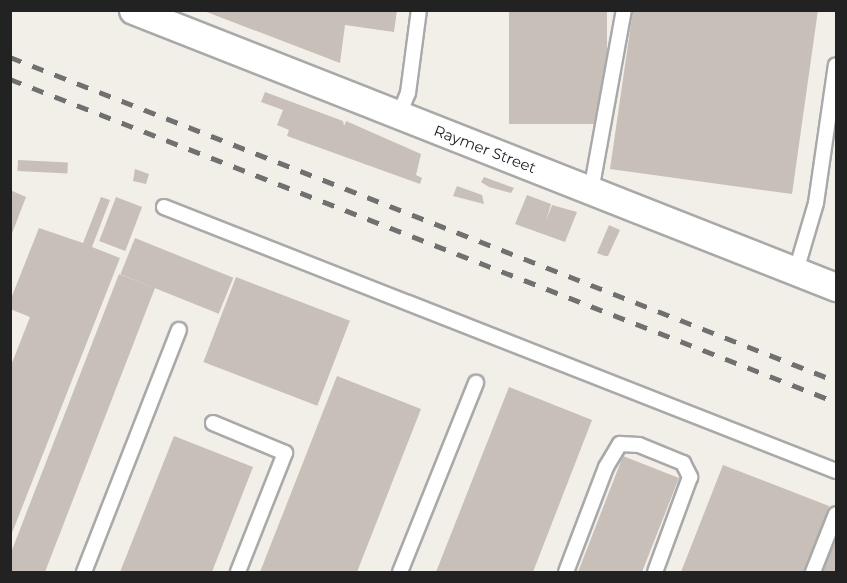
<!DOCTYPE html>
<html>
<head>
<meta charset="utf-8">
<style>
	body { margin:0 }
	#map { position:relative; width:847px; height:583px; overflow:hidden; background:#f2efe9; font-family:Montserrat,sans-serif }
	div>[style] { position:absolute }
	.building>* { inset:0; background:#c7bfb8; transform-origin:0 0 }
	.roads { filter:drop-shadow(2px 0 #a9a9a9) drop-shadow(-2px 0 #a9a9a9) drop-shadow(0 2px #a9a9a9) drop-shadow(0 -2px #a9a9a9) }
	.service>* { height:14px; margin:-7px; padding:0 7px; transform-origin:7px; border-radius:7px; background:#fff }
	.minor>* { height:27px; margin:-13.5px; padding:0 13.5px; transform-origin:13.5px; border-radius:13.5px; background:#fff }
	.rail>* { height:4.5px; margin-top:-2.25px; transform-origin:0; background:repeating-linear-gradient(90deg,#707070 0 12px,transparent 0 24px) }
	span { translate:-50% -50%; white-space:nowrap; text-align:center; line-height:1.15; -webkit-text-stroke:4.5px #fff; paint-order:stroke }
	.street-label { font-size:15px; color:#222 }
	.frame { position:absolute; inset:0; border:12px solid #222; pointer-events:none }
</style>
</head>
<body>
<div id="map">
	<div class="building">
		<div style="clip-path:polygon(397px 10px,394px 32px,345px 25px,340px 63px,204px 11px)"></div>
		<div style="left:509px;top:10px;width:98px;height:114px"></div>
		<div style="clip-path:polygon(633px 10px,818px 10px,792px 194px,610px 169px)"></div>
		<div style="clip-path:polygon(265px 92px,343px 121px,344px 126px,346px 121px,421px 154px,416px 175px,422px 178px,420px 184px,287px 136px,289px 130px,277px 125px,283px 110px,261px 102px)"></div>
		<div style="left:18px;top:160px;width:50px;height:11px;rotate:3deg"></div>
		<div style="clip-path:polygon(135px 169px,149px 174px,146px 184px,133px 181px)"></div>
		<div style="clip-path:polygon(484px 177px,514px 188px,511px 193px,489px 187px,481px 182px)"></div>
		<div style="clip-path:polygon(457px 186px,482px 195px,484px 204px,453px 196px)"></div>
		<div style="clip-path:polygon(10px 190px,26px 197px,11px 236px,10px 236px)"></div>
		<div style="clip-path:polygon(527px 195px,551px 204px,546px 221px,552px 205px,577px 212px,565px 242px,515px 224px)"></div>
		<div style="clip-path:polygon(101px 197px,110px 200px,92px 247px,120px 258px,10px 538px,10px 368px,30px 317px,10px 309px,10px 301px,39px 228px,83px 243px)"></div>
		<div style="left:116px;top:197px;width:28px;height:47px;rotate:21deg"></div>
		<div style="clip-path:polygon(609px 225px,620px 230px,608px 256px,605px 256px,597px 253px)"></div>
		<div style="left:135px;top:238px;width:106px;height:39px;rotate:22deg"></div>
		<div style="clip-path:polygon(119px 274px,155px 288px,45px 572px,10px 572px,10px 555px)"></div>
		<div style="left:236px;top:277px;width:122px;height:91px;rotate:21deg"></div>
		<div style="clip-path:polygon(337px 376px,421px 409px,357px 572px,260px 572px)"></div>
		<div style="clip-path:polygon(509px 387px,592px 420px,533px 572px,436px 572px)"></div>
		<div style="clip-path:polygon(174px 436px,253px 467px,212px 572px,120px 572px)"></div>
		<div style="clip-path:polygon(623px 456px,679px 478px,642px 572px,578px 572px)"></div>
		<div style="clip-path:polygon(723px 465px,829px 506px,804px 572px,681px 572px)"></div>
		<div style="clip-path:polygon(836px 532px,836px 572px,821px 572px)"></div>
	</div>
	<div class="roads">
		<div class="service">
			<div style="left:399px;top:115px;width:24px;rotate:-68deg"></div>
			<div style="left:408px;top:93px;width:84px;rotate:-82.5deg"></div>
			<div style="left:591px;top:191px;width:184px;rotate:-79.7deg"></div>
			<div style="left:164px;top:207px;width:722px;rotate:21.45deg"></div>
			<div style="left:796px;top:271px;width:71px;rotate:-73.6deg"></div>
			<div style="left:816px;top:203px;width:139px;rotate:-81.8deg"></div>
			<div style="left:213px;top:423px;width:78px;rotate:22.6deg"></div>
			<div style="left:285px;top:453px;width:128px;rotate:111.6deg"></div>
			<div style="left:84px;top:572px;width:260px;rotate:-68.6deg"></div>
			<div style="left:400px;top:572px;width:204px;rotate:-68.1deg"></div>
			<div style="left:566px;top:572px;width:112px;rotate:-69.1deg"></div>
			<div style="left:606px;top:467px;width:27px;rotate:-59deg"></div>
			<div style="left:620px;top:444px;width:19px;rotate:3deg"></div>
			<div style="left:639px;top:445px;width:48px;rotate:22.2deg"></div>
			<div style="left:683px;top:463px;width:16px;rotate:63deg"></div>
			<div style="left:690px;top:477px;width:101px;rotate:110.2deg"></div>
			<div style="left:813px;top:572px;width:62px;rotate:-68.4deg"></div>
		</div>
		<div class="minor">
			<div style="left:133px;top:10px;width:756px;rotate:21.51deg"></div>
		</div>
	</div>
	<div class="rail">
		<div style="left:10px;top:57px;width:887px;rotate:21.42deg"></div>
		<div style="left:10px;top:79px;width:887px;rotate:21.36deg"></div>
	</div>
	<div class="street-label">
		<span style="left:485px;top:149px;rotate:21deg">Raymer Street</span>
	</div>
	<div class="frame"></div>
</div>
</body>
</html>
